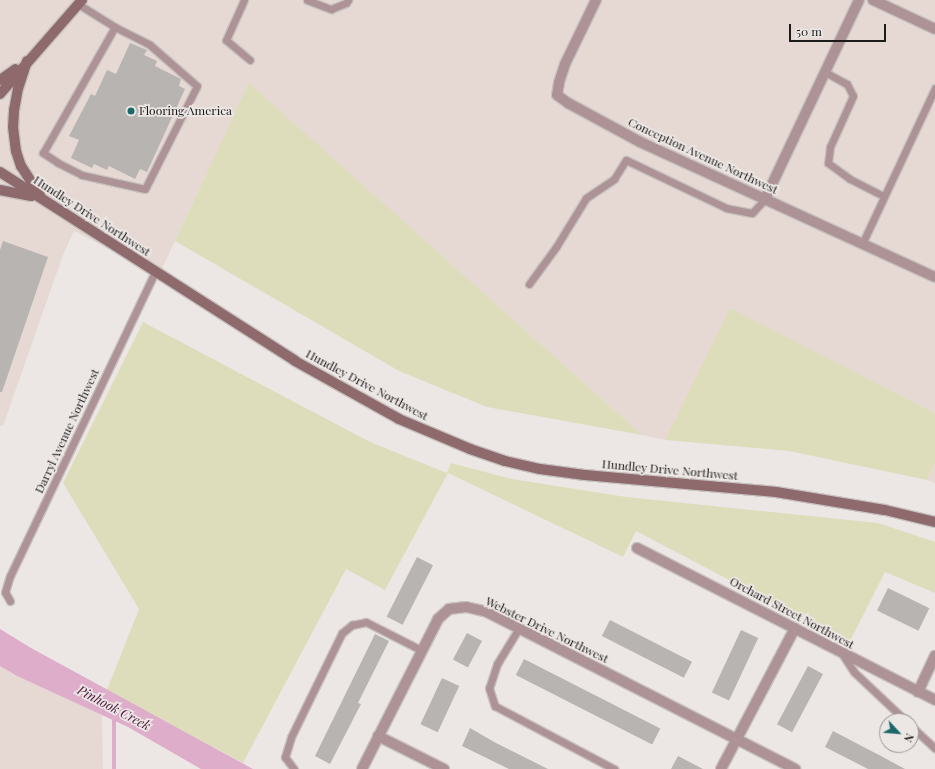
<!DOCTYPE html>
<html>
<head>
<meta charset="utf-8">
<style>
	body { margin:0 }
	#map { position:relative; width:935px; height:769px; overflow:hidden; background:#ece7e5; font-family:"Playfair Display",serif }
	div>[style] { position:absolute }
	.built>* { inset:0; background:#e6d9d4 }
	.green>* { inset:0; background:#ddb }
	.water>* { inset:0; background:#deadca }
	.stream>* { height:4px; margin:-2px; padding:0 2px; transform-origin:2px; border-radius:2px; background:#deadca }
	.building>* { inset:0; background:#b7b4b1; transform-origin:0 0 }
	.roads { filter:drop-shadow(1px 0 #c7c2c0) drop-shadow(-1px 0 #c7c2c0) drop-shadow(0 1px #c7c2c0) drop-shadow(0 -1px #c7c2c0) }
	.lane>* { height:7px; margin:-3.5px; padding:0 3.5px; transform-origin:3.5px; border-radius:3.5px; background:#ad9395 }
	.street>* { height:10px; margin:-5px; padding:0 5px; transform-origin:5px; border-radius:5px; background:#ad9395 }
	.secondary>* { height:10px; margin:-5px; padding:0 5px; transform-origin:5px; border-radius:5px; background:#8e6a6d }
	.dots>* { width:11px; height:11px; translate:-50% -50%; box-sizing:border-box; border:2px solid #ece7e5; border-radius:50% }
	span { translate:-50% -50%; white-space:nowrap; text-align:center; line-height:1.15; -webkit-text-stroke:3.5px #ece7e5; paint-order:stroke }
	.poi-label { font-size:12px; color:#1d1b1a }
	.left { translate:0 -50%; text-align:left }
	.street-label { font-size:12px; color:#1d1b1a }
	.water-label { font-size:13px; color:#51183f; font-style:italic }
	.north { position:absolute; left:879px; top:713px; width:40px; height:40px; box-sizing:border-box; background:#ece7e5; border:1px solid #999594; border-radius:50%; rotate:116deg; font-size:11px; font-weight:700; line-height:16px; text-align:center; color:#1d1b1a }
	.north::after { content:''; display:block; margin:auto; width:14px; height:18px; background:#1b696b; clip-path:polygon(50% 0,100% 100%,50% 72%,0 100%) }
	.scale { position:absolute; left:789px; top:24px; width:97px; height:18px; box-sizing:border-box; border:2px solid #1d1b1a; border-top:0; padding-left:5px; font-size:12px; line-height:14px; white-space:nowrap; color:#1d1b1a; -webkit-text-stroke:3px #ece7e5; paint-order:stroke }
</style>
</head>
<body>
<div id="map">
	<div class="built">
		<div style="clip-path:polygon(0 0,935px 0,935px 413px,730px 309px,665px 440px,642px 435px,249px 84px,159px 275px,74px 231px,63px 255px,3px 426px,0 426px)"></div>
		<div style="clip-path:polygon(935px 463px,935px 483px,927px 480px)"></div>
		<div style="clip-path:polygon(0 666px,17px 676px,102px 715px,103px 769px,0 769px)"></div>
	</div>
	<div class="green">
		<div style="clip-path:polygon(249px 83px,642px 435px,487px 407px,399px 371px,175px 241px)"></div>
		<div style="clip-path:polygon(730px 308px,935px 413px,935px 463px,927px 480px,789px 451px,665px 440px)"></div>
		<div style="clip-path:polygon(143px 322px,370px 442px,447px 473px,451px 463px,512px 479px,626px 497px,878px 523px,935px 542px,935px 593px,885px 572px,849px 643px,636px 531px,623px 557px,448px 473px,385px 590px,346px 569px,243px 763px,107px 690px,139px 609px,63px 483px)"></div>
	</div>
	<div class="water">
		<div style="clip-path:polygon(0 629px,31px 648px,253px 769px,201px 769px,128px 727px,17px 676px,0 666px)"></div>
	</div>
	<div class="stream">
		<div style="left:114px;top:715px;width:54px;rotate:90deg"></div>
	</div>
	<div class="building">
		<div style="clip-path:polygon(130px 43px,147px 50px,144px 55px,157px 61px,155px 66px,181px 79px,179px 86px,185px 89px,147px 172px,140px 169px,135px 179px,109px 166px,107px 170px,94px 164px,92px 168px,71px 158px,79px 140px,69px 136px,91px 94px,95px 96px,107px 70px,116px 74px)"></div>
		<div style="clip-path:polygon(3px 241px,48px 257px,2px 392px,0 392px,0 250px)"></div>
		<div style="left:417px;top:557px;width:18px;height:67px;rotate:27deg"></div>
		<div style="left:888px;top:588px;width:46px;height:25px;rotate:26deg"></div>
		<div style="left:610px;top:620px;width:92px;height:18px;rotate:27deg"></div>
		<div style="left:741px;top:630px;width:19px;height:69px;rotate:25deg"></div>
		<div style="left:467px;top:633px;width:17px;height:30px;rotate:28deg"></div>
		<div style="clip-path:polygon(375px 634px,389px 641px,358px 703px,361px 704px,330px 764px,315px 756px)"></div>
		<div style="left:524px;top:659px;width:153px;height:18px;rotate:27deg"></div>
		<div style="left:808px;top:666px;width:17px;height:66px;rotate:28deg"></div>
		<div style="left:442px;top:678px;width:19px;height:51px;rotate:25deg"></div>
		<div style="clip-path:polygon(470px 728px,496px 743px,548px 769px,509px 769px,462px 746px)"></div>
		<div style="clip-path:polygon(833px 731px,879px 755px,905px 769px,868px 769px,825px 747px)"></div>
		<div style="clip-path:polygon(678px 756px,703px 769px,671px 769px)"></div>
	</div>
	<div class="roads">
		<div class="lane">
			<div style="left:244px;top:0;width:44px;rotate:114.2deg"></div>
			<div style="left:226px;top:40px;width:31px;rotate:40deg"></div>
			<div style="left:307px;top:0;width:26px;rotate:21deg"></div>
			<div style="left:331px;top:9px;width:16px;rotate:-22deg"></div>
			<div style="left:346px;top:3px;width:4px;rotate:-56deg"></div>
			<div style="left:78px;top:4px;width:44px;rotate:31.9deg"></div>
			<div style="left:115px;top:27px;width:39px;rotate:27deg"></div>
			<div style="left:150px;top:45px;width:62px;rotate:41.1deg"></div>
			<div style="left:197px;top:86px;width:115px;rotate:116.8deg"></div>
			<div style="left:145px;top:189px;width:65px;rotate:-167.5deg"></div>
			<div style="left:82px;top:175px;width:28px;rotate:-153deg"></div>
			<div style="left:57px;top:162px;width:17px;rotate:-147deg"></div>
			<div style="left:43px;top:153px;width:145px;rotate:-60.3deg"></div>
			<div style="left:825px;top:72px;width:25px;rotate:29deg"></div>
			<div style="left:847px;top:84px;width:13px;rotate:63deg"></div>
			<div style="left:853px;top:96px;width:56px;rotate:114.3deg"></div>
			<div style="left:830px;top:147px;width:16px;rotate:97deg"></div>
			<div style="left:828px;top:163px;width:27px;rotate:36deg"></div>
			<div style="left:850px;top:179px;width:38px;rotate:27deg"></div>
			<div style="left:862px;top:244px;width:172px;rotate:-64.9deg"></div>
			<div style="left:529px;top:284px;width:46px;rotate:-53.9deg"></div>
			<div style="left:556px;top:247px;width:57px;rotate:-58.5deg"></div>
			<div style="left:586px;top:198px;width:34px;rotate:-34deg"></div>
			<div style="left:614px;top:179px;width:22px;rotate:-58deg"></div>
			<div style="left:626px;top:160px;width:111px;rotate:25.6deg"></div>
			<div style="left:726px;top:208px;width:26px;rotate:11deg"></div>
			<div style="left:752px;top:213px;width:19px;rotate:-47deg"></div>
			<div style="left:10px;top:601px;width:10px;rotate:-119deg"></div>
			<div style="left:5px;top:592px;width:17px;rotate:-73deg"></div>
			<div style="left:10px;top:576px;width:337px;rotate:-64.5deg"></div>
			<div style="left:519px;top:628px;width:42px;rotate:121.4deg"></div>
			<div style="left:497px;top:664px;width:25px;rotate:108deg"></div>
			<div style="left:489px;top:688px;width:19px;rotate:72deg"></div>
			<div style="left:495px;top:706px;width:135px;rotate:27.9deg"></div>
			<div style="left:843px;top:655px;width:20px;rotate:57deg"></div>
			<div style="left:854px;top:672px;width:71px;rotate:43.3deg"></div>
			<div style="left:911px;top:726px;width:33px;rotate:43deg"></div>
			<div style="left:294px;top:769px;width:15px;rotate:-127deg"></div>
			<div style="left:285px;top:757px;width:21px;rotate:-73deg"></div>
			<div style="left:291px;top:737px;width:116px;rotate:-63.9deg"></div>
			<div style="left:342px;top:633px;width:13px;rotate:-39deg"></div>
			<div style="left:352px;top:625px;width:14px;rotate:-12deg"></div>
			<div style="left:366px;top:622px;width:62px;rotate:27deg"></div>
		</div>
		<div class="street">
			<div style="left:596px;top:0;width:71px;rotate:115.8deg"></div>
			<div style="left:565px;top:64px;width:20px;rotate:108deg"></div>
			<div style="left:559px;top:83px;width:12px;rotate:99deg"></div>
			<div style="left:557px;top:95px;width:14px;rotate:36deg"></div>
			<div style="left:568px;top:103px;width:82px;rotate:28.4deg"></div>
			<div style="left:640px;top:142px;width:324px;rotate:24.6deg"></div>
			<div style="left:873px;top:0;width:68px;rotate:25.1deg"></div>
			<div style="left:765px;top:199px;width:220px;rotate:-64.7deg"></div>
			<div style="left:637px;top:548px;width:335px;rotate:27deg"></div>
			<div style="left:918px;top:692px;width:40px;rotate:-65deg"></div>
			<div style="left:378px;top:736px;width:74px;rotate:26.6deg"></div>
			<div style="left:362px;top:769px;width:168px;rotate:-63.1deg"></div>
			<div style="left:438px;top:619px;width:15px;rotate:-42deg"></div>
			<div style="left:449px;top:609px;width:17px;rotate:-7deg"></div>
			<div style="left:466px;top:607px;width:22px;rotate:13deg"></div>
			<div style="left:487px;top:612px;width:346px;rotate:27deg"></div>
			<div style="left:721px;top:769px;width:159px;rotate:-62.3deg"></div>
		</div>
		<div class="secondary">
			<div style="left:27px;top:61px;width:28px;rotate:108deg"></div>
			<div style="left:18px;top:88px;width:22px;rotate:100deg"></div>
			<div style="left:14px;top:110px;width:17px;rotate:93deg"></div>
			<div style="left:13px;top:127px;width:24px;rotate:83deg"></div>
			<div style="left:16px;top:151px;width:16px;rotate:72deg"></div>
			<div style="left:21px;top:166px;width:35px;rotate:57deg"></div>
			<div style="left:0;top:80px;width:19px;rotate:-35deg"></div>
			<div style="left:0;top:94px;width:125px;rotate:-48.9deg"></div>
			<div style="left:0;top:172px;width:350px;rotate:32.6deg"></div>
			<div style="left:295px;top:361px;width:119px;rotate:29.1deg"></div>
			<div style="left:399px;top:419px;width:77px;rotate:22.9deg"></div>
			<div style="left:470px;top:449px;width:37px;rotate:19deg"></div>
			<div style="left:505px;top:461px;width:36px;rotate:13deg"></div>
			<div style="left:540px;top:469px;width:45px;rotate:7.6deg"></div>
			<div style="left:585px;top:475px;width:192px;rotate:5.1deg"></div>
			<div style="left:776px;top:492px;width:110px;rotate:9.4deg"></div>
			<div style="left:885px;top:510px;width:51px;rotate:13.5deg"></div>
			<div style="left:0;top:190px;width:32px;rotate:11deg"></div>
		</div>
	</div>
	<div class="dots">
		<div style="left:131px;top:111px;background:#1b696b"></div>
	</div>
	<div class="poi-label">
		<span class="left" style="left:139px;top:111px">Flooring America</span>
	</div>
	<div class="street-label">
		<span style="left:703px;top:156px;rotate:25deg">Conception Avenue Northwest</span>
		<span style="left:92px;top:216px;rotate:33deg">Hundley Drive Northwest</span>
		<span style="left:367px;top:385px;rotate:28deg">Hundley Drive Northwest</span>
		<span style="left:67px;top:431px;rotate:-65deg">Darryl Avenue Northwest</span>
		<span style="left:670px;top:470px;rotate:5deg">Hundley Drive Northwest</span>
		<span style="left:792px;top:613px;rotate:28deg">Orchard Street Northwest</span>
		<span style="left:547px;top:630px;rotate:26deg">Webster Drive Northwest</span>
	</div>
	<div class="water-label">
		<span style="left:114px;top:708px;rotate:28deg">Pinhook Creek</span>
	</div>
	<div class="north">N</div>
	<div class="scale">50 m</div>
</div>
</body>
</html>
